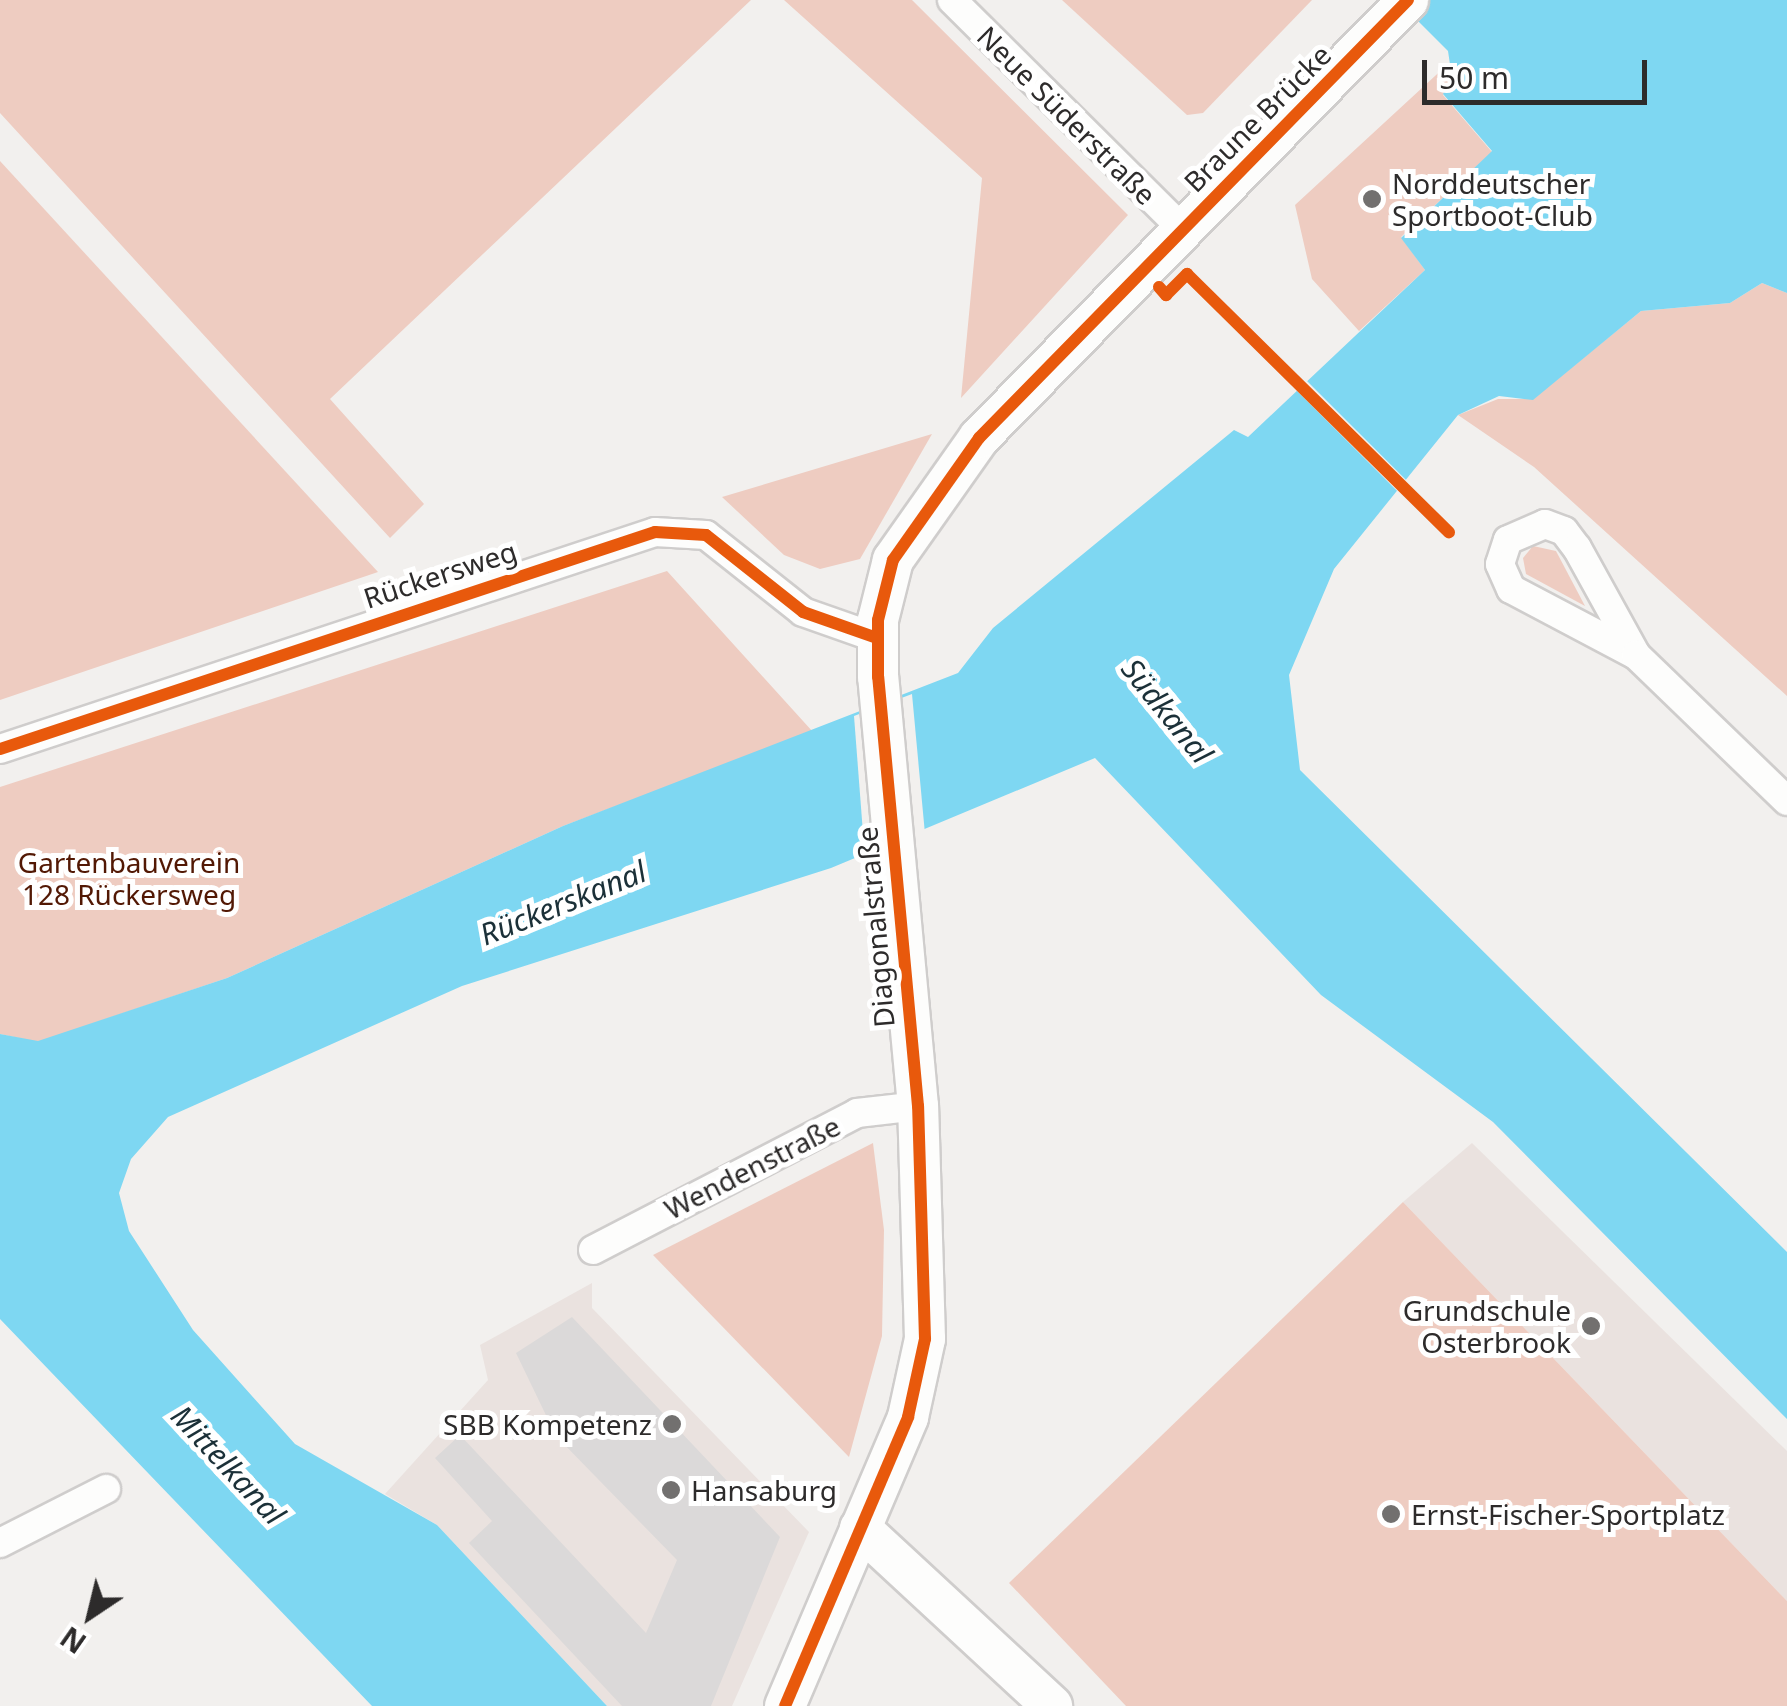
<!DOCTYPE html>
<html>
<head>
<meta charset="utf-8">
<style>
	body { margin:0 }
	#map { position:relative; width:1787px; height:1706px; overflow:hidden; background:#f2f0ee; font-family:"Noto Sans",sans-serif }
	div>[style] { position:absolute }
	.built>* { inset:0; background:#eae2df }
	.green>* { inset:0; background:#eeccc1 }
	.water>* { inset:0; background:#7ed7f2 }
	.pier>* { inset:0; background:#f2f0ee; transform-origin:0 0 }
	.building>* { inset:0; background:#dbd9d9 }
	.roads { filter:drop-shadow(2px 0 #cfcdcc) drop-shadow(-2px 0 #cfcdcc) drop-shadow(0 2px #cfcdcc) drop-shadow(0 -2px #cfcdcc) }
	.street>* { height:28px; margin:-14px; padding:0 14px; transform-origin:14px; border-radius:14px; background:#fdfdfc }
	.secondary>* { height:40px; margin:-20px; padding:0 20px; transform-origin:20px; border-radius:20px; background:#fdfdfc }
	.cycleway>* { height:12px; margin:-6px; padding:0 6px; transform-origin:6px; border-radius:6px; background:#e8590c }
	.dots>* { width:28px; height:28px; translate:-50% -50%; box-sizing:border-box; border:5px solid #fff; border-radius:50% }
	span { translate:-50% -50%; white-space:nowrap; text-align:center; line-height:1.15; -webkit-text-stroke:10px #fff; paint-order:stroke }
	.street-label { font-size:28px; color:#2d2b2b }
	.poi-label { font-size:28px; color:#2d2b2b }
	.left { translate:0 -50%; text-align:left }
	.right { translate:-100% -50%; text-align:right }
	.park-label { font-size:28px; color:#521804 }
	.water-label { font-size:30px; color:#1b3038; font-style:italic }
	.north { position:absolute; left:40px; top:1566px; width:100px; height:100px; -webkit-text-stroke:8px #fff; paint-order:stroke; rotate:215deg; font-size:28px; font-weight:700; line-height:40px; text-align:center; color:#2d2b2b }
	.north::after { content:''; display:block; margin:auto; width:35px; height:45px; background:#2d2b2b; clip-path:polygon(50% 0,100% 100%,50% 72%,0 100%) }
	.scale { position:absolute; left:1422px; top:60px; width:225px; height:45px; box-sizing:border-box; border:5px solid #2d2b2b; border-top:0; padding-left:12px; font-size:30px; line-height:35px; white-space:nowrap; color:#2d2b2b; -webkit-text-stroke:8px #fff; paint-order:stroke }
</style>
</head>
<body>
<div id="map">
	<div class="built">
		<div style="clip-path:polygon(1472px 1143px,1787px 1451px,1787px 1601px,1403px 1202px)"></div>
		<div style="clip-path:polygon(592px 1283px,592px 1308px,809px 1532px,732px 1706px,607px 1706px,437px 1525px,385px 1494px,488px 1380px,480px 1345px)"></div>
	</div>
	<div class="green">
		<div style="clip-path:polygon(0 0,751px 0,330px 399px,424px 504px,390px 538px,0 113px)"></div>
		<div style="clip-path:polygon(784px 0,912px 0,1128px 215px,961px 398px,982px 178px)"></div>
		<div style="clip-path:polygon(1062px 0,1312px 0,1203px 113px,1187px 115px)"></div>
		<div style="clip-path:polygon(1448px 64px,1452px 78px,1443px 95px,1492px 152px,1401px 237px,1425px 270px,1359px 331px,1312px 279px,1295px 205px)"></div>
		<div style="clip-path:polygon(0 161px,378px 572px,0 700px)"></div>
		<div style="clip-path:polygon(1762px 283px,1787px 293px,1787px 696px,1534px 467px,1458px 415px,1498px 399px,1533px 399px,1641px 311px,1730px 303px)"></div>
		<div style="clip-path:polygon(932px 434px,860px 559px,820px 569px,784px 555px,722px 497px)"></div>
		<div style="clip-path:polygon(1533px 546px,1556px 551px,1585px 606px,1526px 574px,1523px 558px)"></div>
		<div style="clip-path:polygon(667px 571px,813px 732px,563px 826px,227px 978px,38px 1042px,0 1034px,0 787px)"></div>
		<div style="clip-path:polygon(873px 1143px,884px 1230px,882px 1336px,849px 1457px,653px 1255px)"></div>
		<div style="clip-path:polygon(1403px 1202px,1787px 1601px,1787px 1706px,1126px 1706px,1009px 1583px)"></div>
	</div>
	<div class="water">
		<div style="clip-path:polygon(1397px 0,1787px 0,1787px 293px,1762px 283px,1730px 303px,1641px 311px,1533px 400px,1499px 396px,1458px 415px,1334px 569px,1289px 675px,1300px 770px,1787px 1252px,1787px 1419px,1493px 1122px,1321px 995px,1095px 758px,831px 868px,462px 986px,168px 1117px,131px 1159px,119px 1193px,129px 1231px,193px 1330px,295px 1444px,437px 1525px,607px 1706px,372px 1706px,0 1319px,0 1034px,38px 1041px,227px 978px,563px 826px,958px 673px,993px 628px,1234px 430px,1248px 437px,1425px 270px,1401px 238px,1492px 151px,1443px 94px,1452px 78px,1448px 51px)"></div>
	</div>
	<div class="pier">
		<div style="left:1303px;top:377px;width:150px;height:14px;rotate:45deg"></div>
		<div style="clip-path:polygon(912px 694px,925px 834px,865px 859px,854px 716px)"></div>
	</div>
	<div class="building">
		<div style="clip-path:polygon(572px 1317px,780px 1537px,711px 1706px,622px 1706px,469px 1543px,492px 1521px,435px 1458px,460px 1435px,646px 1633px,677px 1560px,556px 1436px,516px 1353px)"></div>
	</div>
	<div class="roads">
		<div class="street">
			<div style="left:952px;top:0;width:325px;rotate:44.8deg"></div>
			<div style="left:1545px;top:524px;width:20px;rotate:20deg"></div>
			<div style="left:1564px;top:531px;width:21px;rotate:53deg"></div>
			<div style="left:1577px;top:548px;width:122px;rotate:61.1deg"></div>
			<div style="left:1636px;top:655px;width:141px;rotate:-152.2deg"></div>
			<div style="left:1511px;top:589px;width:27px;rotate:-114deg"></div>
			<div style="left:1500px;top:564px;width:25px;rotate:-72deg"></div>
			<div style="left:1508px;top:540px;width:40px;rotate:-23.4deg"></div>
			<div style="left:1636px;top:655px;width:210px;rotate:44deg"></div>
			<div style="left:0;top:749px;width:690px;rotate:-18.33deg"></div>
			<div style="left:655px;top:532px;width:51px;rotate:3.4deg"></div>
			<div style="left:706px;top:535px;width:124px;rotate:38.4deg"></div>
			<div style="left:803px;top:612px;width:78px;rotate:19.4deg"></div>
			<div style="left:593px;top:1250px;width:297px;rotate:-27.4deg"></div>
			<div style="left:857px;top:1113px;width:61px;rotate:-6.5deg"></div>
			<div style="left:0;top:1543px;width:119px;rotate:-27deg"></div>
		</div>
		<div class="secondary">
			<div style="left:860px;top:1528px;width:262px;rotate:42.8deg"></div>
			<div style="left:785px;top:1706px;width:314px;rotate:-66.9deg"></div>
			<div style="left:908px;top:1417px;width:80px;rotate:-77.7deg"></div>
			<div style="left:925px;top:1339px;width:233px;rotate:-91.7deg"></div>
			<div style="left:918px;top:1106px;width:431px;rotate:-95.3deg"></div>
			<div style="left:878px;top:677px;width:57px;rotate:-90deg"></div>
			<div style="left:878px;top:620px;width:62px;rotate:-76deg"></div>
			<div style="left:893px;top:560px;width:149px;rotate:-54.8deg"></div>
			<div style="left:979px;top:438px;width:613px;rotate:-45.59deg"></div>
		</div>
	</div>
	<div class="cycleway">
		<div style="left:1159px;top:287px;width:11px;rotate:49deg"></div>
		<div style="left:1166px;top:295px;width:30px;rotate:-45deg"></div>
		<div style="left:1187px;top:274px;width:368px;rotate:44.6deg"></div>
		<div style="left:0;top:749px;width:690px;rotate:-18.33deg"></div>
		<div style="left:655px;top:532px;width:51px;rotate:3.4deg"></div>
		<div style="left:706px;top:535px;width:124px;rotate:38.4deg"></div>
		<div style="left:803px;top:612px;width:78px;rotate:19.4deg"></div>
		<div style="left:785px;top:1706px;width:314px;rotate:-66.9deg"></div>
		<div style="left:908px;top:1417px;width:80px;rotate:-77.7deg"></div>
		<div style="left:925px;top:1339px;width:233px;rotate:-91.7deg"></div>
		<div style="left:918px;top:1106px;width:431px;rotate:-95.3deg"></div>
		<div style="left:878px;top:677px;width:57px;rotate:-90deg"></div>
		<div style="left:878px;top:620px;width:62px;rotate:-76deg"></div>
		<div style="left:893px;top:560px;width:149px;rotate:-54.8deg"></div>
		<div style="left:979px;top:438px;width:613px;rotate:-45.59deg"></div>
	</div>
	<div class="dots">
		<div style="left:1372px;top:199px;background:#72706f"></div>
		<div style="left:1591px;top:1326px;background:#72706f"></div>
		<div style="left:672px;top:1424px;background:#72706f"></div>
		<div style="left:671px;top:1490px;background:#72706f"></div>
		<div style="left:1391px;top:1514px;background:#72706f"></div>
	</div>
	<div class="street-label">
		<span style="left:1067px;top:115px;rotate:45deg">Neue Süderstraße</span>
		<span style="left:1257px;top:118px;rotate:-45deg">Braune Brücke</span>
		<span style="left:440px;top:574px;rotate:-18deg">Rückersweg</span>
		<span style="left:875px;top:927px;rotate:-95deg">Diagonalstraße</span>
		<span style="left:752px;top:1167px;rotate:-27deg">Wendenstraße</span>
	</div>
	<div class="poi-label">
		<span class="left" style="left:1392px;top:199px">Norddeutscher<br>Sportboot-Club</span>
		<span class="right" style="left:1571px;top:1326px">Grundschule<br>Osterbrook</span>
		<span class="right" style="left:652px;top:1424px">SBB Kompetenz</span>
		<span class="left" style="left:691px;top:1490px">Hansaburg</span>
		<span class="left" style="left:1411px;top:1514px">Ernst-Fischer-Sportplatz</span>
	</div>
	<div class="park-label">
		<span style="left:129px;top:878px">Gartenbauverein<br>128 Rückersweg</span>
	</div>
	<div class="water-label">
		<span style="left:1167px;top:711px;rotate:51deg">Südkanal</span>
		<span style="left:563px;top:903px;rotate:-22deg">Rückerskanal</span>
		<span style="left:228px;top:1465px;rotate:47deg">Mittelkanal</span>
	</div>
	<div class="north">N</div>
	<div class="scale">50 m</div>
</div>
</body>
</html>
